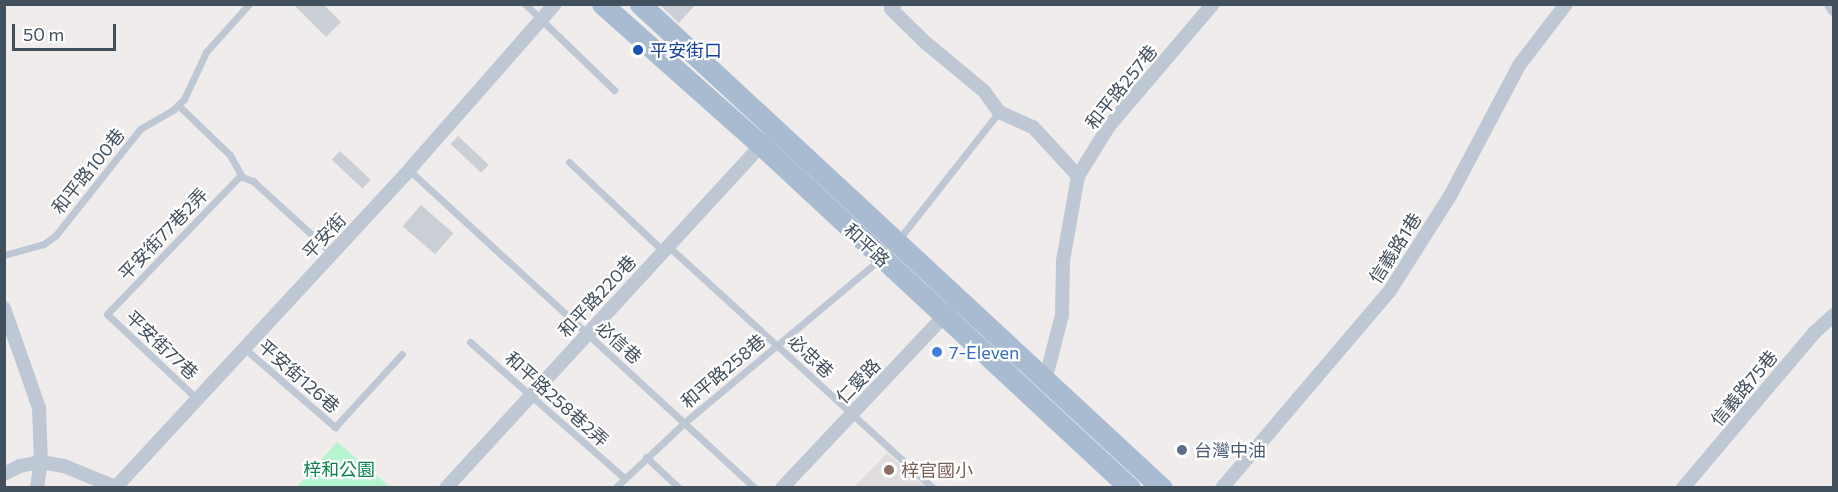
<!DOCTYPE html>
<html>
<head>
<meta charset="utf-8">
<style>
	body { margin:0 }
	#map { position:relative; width:1838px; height:492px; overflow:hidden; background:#f0ecec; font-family:Commissioner,"Noto Sans TC",sans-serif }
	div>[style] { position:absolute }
	.education>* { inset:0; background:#e1ddde }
	.green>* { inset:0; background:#b4f4ce }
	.building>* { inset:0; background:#caced5; transform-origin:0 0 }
	.lane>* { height:7px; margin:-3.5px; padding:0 3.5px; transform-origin:3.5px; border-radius:3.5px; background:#bdc8d4 }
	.street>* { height:14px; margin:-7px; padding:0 7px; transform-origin:7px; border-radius:7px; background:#bdc8d4 }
	.primary>* { height:21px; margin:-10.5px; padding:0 10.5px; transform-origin:10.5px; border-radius:10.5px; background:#a8bbd0 }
	.dots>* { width:16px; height:16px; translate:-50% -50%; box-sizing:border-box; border:3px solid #fff; border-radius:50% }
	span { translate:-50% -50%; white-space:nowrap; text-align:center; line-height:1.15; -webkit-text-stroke:4.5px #fff; paint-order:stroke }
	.transit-label { font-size:18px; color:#164399 }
	.left { translate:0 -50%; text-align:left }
	.street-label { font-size:18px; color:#424f5c }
	.shop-label { font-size:18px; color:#366cbe }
	.service-label { font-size:18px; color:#4e5e75 }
	.park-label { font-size:18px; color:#0b854c }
	.education-label { font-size:18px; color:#785e54 }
	.frame { position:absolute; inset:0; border:6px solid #424f5c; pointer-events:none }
	.scale { position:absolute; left:12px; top:24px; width:104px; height:27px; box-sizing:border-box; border:3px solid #424f5c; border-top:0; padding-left:8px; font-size:18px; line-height:21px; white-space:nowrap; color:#424f5c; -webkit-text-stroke:4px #fff; paint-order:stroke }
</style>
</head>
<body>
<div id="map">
	<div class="education">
		<div style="clip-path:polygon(887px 453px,926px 487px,854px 487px)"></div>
	</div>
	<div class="green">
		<div style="clip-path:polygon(337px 442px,390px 487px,297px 487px)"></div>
	</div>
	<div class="building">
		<div style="clip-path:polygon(293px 4px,323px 4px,341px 22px,326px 37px)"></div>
		<div style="clip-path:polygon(659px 4px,696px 4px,679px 23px)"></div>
		<div style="left:458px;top:136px;width:42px;height:11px;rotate:43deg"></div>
		<div style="left:340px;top:151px;width:42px;height:12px;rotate:43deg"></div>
		<div style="left:421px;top:205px;width:43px;height:28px;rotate:41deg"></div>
	</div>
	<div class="lane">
		<div style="left:525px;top:4px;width:124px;rotate:44deg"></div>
		<div style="left:178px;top:105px;width:72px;rotate:43.9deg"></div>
		<div style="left:230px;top:155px;width:25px;rotate:61deg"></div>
		<div style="left:569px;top:162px;width:129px;rotate:43.4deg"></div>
		<div style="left:409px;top:170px;width:470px;rotate:42.6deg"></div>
		<div style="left:242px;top:177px;width:12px;rotate:20deg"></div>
		<div style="left:253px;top:181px;width:108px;rotate:42.4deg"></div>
		<div style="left:899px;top:239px;width:162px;rotate:-51.8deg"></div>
		<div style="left:668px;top:246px;width:359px;rotate:42.4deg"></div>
		<div style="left:4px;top:255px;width:41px;rotate:-15.4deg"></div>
		<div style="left:44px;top:244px;width:15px;rotate:-37deg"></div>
		<div style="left:56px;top:235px;width:135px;rotate:-51.6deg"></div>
		<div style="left:140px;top:129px;width:38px;rotate:-30deg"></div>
		<div style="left:173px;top:110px;width:16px;rotate:-45deg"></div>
		<div style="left:184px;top:99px;width:52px;rotate:-64.9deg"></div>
		<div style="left:206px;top:52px;width:64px;rotate:-48.1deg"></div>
		<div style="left:470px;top:342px;width:205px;rotate:41.4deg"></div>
		<div style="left:244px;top:348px;width:121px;rotate:41deg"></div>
		<div style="left:335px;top:427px;width:99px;rotate:-47.5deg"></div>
		<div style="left:196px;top:398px;width:122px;rotate:-136.7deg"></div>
		<div style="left:107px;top:314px;width:190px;rotate:-46.1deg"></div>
		<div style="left:239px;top:177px;width:3px"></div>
		<div style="left:646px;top:457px;width:45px;rotate:43.2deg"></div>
		<div style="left:615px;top:488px;width:95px;rotate:-43.3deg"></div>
		<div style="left:684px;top:423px;width:254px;rotate:-39.9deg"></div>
	</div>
	<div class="street">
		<div style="left:895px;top:4px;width:6px;rotate:129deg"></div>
		<div style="left:891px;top:9px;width:49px;rotate:44.2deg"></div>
		<div style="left:926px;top:43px;width:75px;rotate:39.6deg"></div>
		<div style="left:984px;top:91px;width:26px;rotate:54deg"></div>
		<div style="left:999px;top:112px;width:37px;rotate:24deg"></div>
		<div style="left:1033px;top:127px;width:67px;rotate:47.4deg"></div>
		<div style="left:1831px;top:4px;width:6px;rotate:59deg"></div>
		<div style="left:4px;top:308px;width:106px;rotate:70.7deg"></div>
		<div style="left:39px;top:408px;width:54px;rotate:87.9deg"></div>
		<div style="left:41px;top:462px;width:26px;rotate:99deg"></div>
		<div style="left:1046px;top:377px;width:64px;rotate:-75.5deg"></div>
		<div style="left:1062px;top:315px;width:54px;rotate:-88.9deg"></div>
		<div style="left:1063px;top:261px;width:86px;rotate:-80deg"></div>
		<div style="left:1078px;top:176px;width:59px;rotate:-58.2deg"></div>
		<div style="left:1109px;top:126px;width:160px;rotate:-49.6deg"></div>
		<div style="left:4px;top:474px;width:18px;rotate:-27deg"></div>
		<div style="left:20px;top:466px;width:21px;rotate:-11deg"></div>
		<div style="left:41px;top:462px;width:23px;rotate:10deg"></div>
		<div style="left:64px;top:466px;width:58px;rotate:22.2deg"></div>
		<div style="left:115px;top:488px;width:433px;rotate:-47.2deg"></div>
		<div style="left:409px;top:170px;width:221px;rotate:-48.7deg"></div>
		<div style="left:446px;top:488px;width:473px;rotate:-47.4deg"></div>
		<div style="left:782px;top:488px;width:260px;rotate:-46.7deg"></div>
		<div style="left:1222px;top:488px;width:257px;rotate:-49.6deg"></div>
		<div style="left:1389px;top:292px;width:114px;rotate:-57.6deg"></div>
		<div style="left:1450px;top:196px;width:149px;rotate:-62.1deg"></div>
		<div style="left:1520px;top:64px;width:76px;rotate:-52.5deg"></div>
		<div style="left:1683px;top:488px;width:204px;rotate:-49.8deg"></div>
		<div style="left:1815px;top:332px;width:25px;rotate:-42deg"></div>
	</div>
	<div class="primary">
		<div style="left:602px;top:4px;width:213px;rotate:41.6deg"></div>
		<div style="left:761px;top:145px;width:504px;rotate:42.91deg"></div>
		<div style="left:640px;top:4px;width:712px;rotate:42.84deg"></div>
	</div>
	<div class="dots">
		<div style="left:638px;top:50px;background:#1a4fb4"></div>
		<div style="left:937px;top:352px;background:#3f7fe0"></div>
		<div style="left:1182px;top:450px;background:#5c6f8a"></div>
		<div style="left:889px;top:470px;background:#8d6e63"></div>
	</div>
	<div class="transit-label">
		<span class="left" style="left:650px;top:50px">平安街口</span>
	</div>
	<div class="street-label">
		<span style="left:1121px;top:87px;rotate:-51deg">和平路257巷</span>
		<span style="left:88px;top:171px;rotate:-51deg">和平路100巷</span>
		<span style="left:163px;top:234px;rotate:-46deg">平安街77巷2弄</span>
		<span style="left:324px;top:236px;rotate:-47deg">平安街</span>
		<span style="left:867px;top:245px;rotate:43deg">和平路</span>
		<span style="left:1395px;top:248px;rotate:-57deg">信義路1巷</span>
		<span style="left:597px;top:296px;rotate:-47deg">和平路220巷</span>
		<span style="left:619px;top:342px;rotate:42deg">必信巷</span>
		<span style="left:162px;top:345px;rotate:43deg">平安街77巷</span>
		<span style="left:811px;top:356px;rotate:43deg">必忠巷</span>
		<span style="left:723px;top:371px;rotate:-40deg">和平路258巷</span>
		<span style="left:299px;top:376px;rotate:41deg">平安街126巷</span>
		<span style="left:858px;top:381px;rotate:-46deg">仁愛路</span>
		<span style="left:1744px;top:388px;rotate:-50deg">信義路75巷</span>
		<span style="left:557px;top:399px;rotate:42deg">和平路258巷2弄</span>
	</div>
	<div class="shop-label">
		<span class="left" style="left:949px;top:352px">7-Eleven</span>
	</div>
	<div class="service-label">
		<span class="left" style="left:1194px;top:450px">台灣中油</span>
	</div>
	<div class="park-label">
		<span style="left:339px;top:469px">梓和公園</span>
	</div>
	<div class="education-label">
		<span class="left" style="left:901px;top:470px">梓官國小</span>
	</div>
	<div class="frame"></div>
	<div class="scale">50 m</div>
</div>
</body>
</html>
